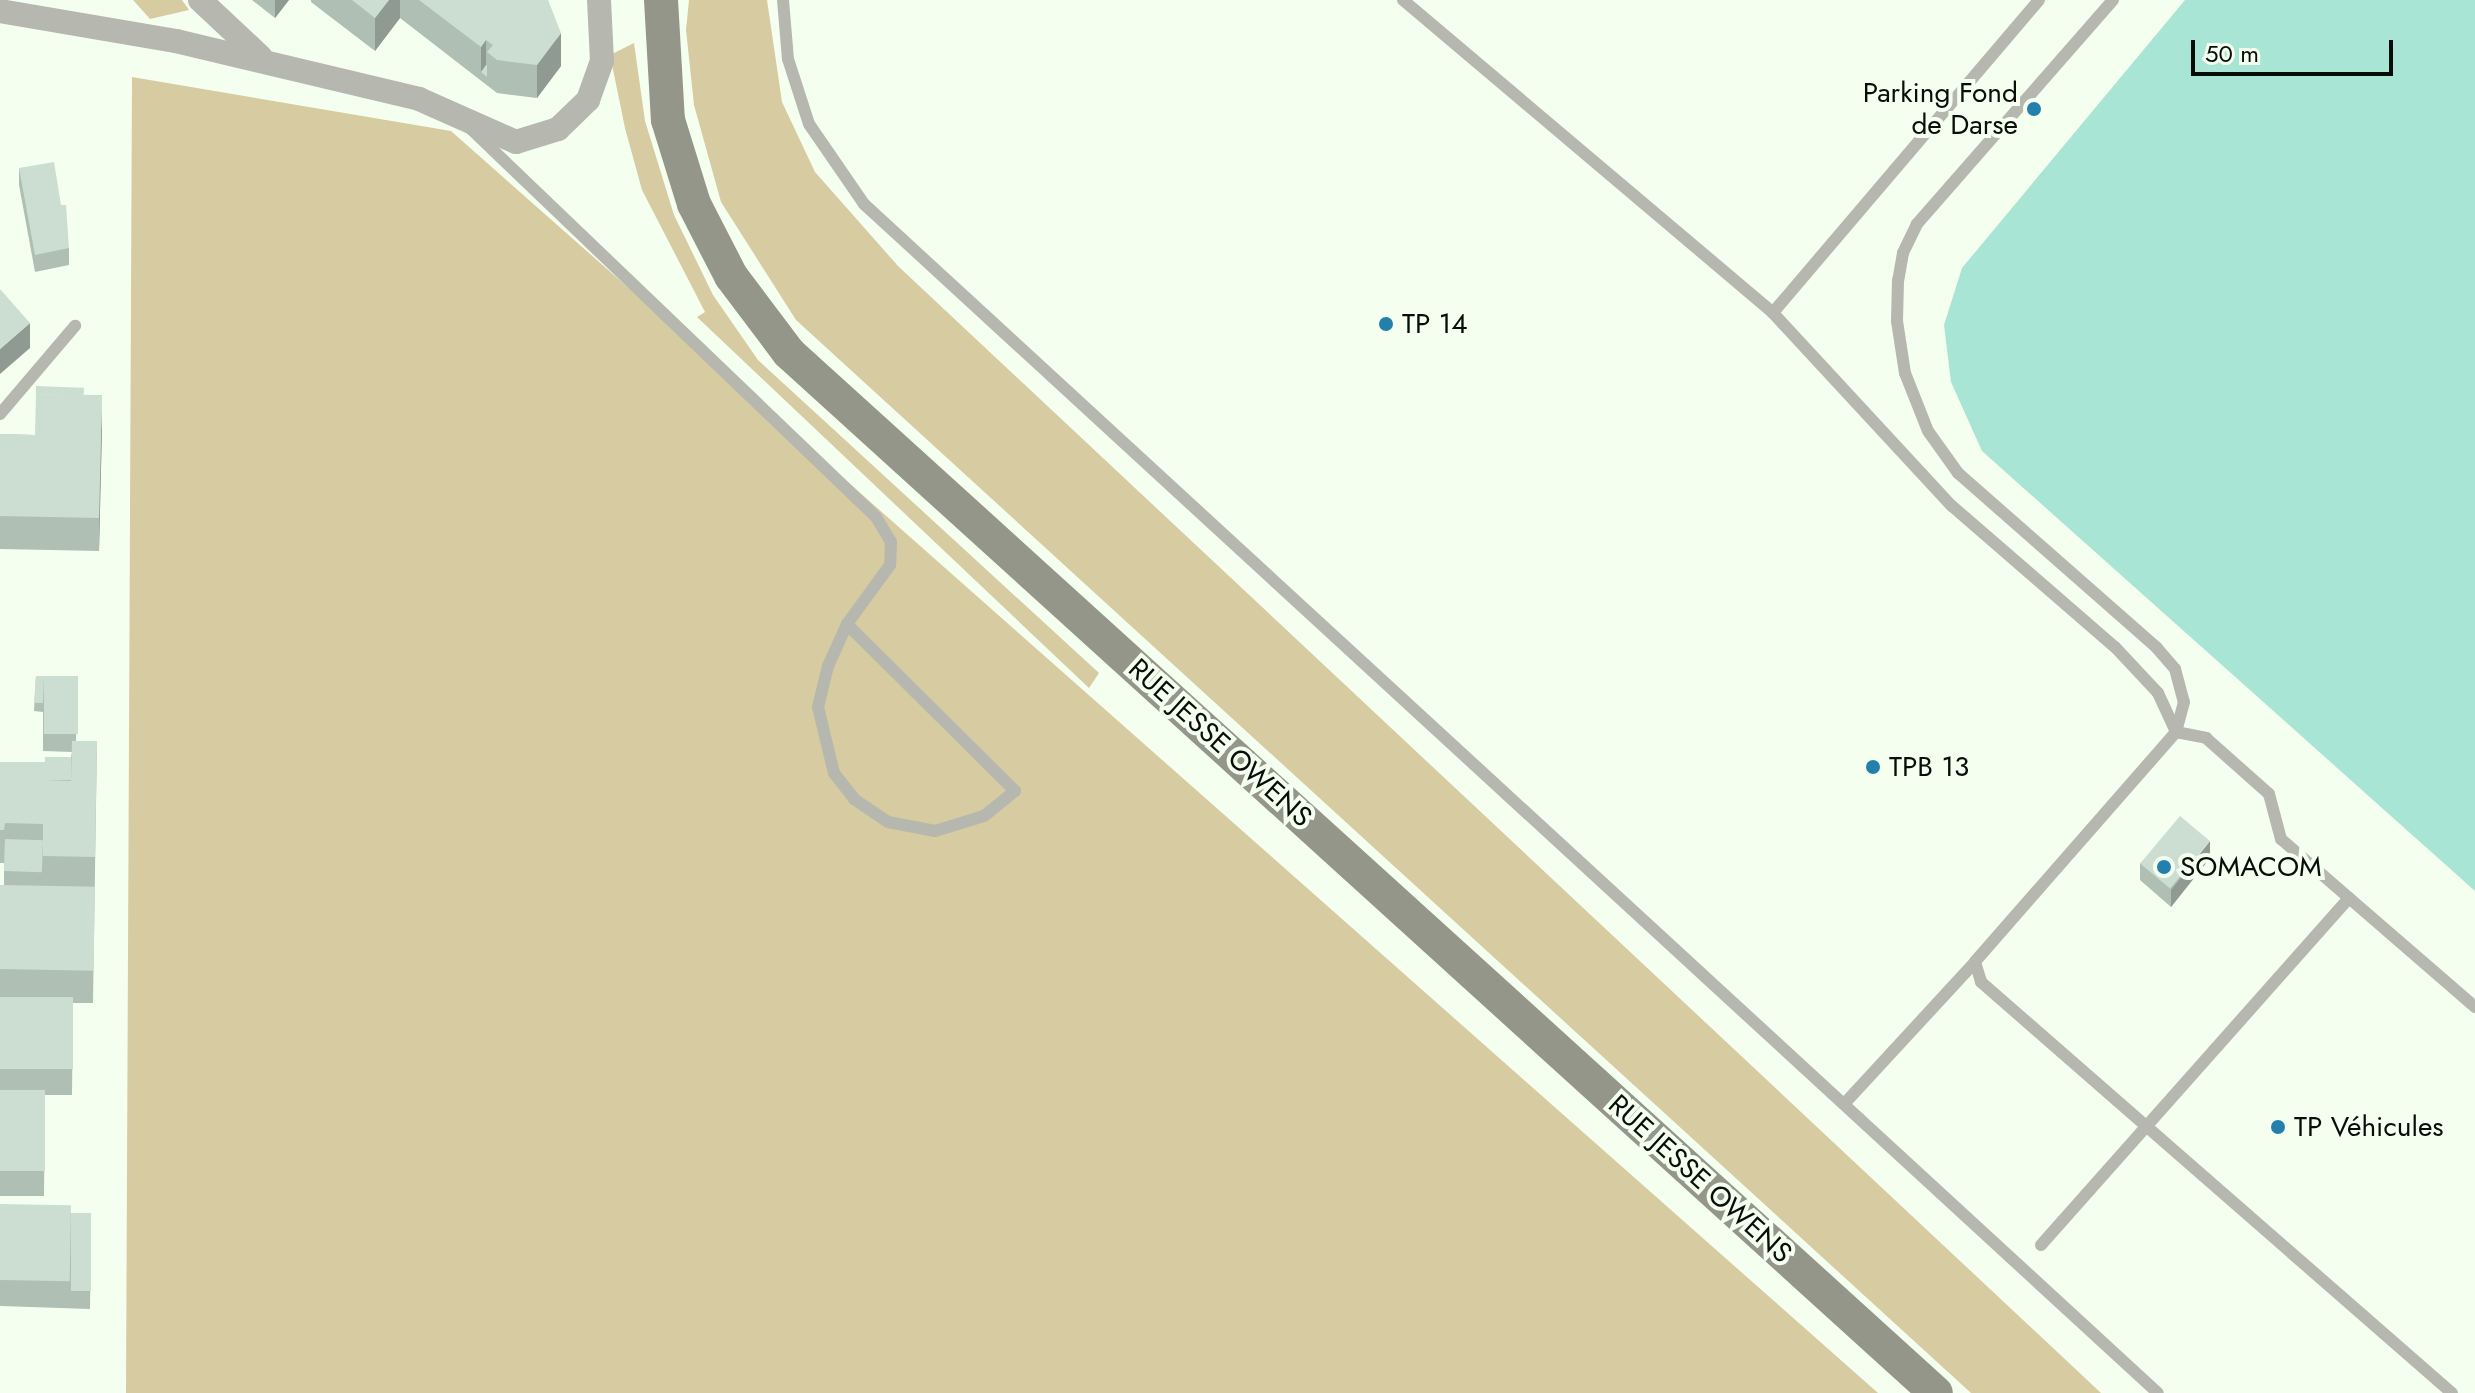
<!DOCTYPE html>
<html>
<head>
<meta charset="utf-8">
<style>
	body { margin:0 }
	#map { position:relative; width:2475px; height:1393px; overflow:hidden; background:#f5fff0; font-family:Jost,sans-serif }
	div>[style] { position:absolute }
	.green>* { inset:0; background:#d6cba1 }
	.water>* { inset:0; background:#a8e5d4 }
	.service>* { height:12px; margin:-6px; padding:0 6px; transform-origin:6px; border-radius:6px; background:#b6b7af }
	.minor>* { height:24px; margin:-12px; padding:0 12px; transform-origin:12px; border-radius:12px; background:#b6b7af }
	.secondary>* { height:34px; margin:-17px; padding:0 17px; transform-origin:17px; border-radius:17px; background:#94968a }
	.wall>* { inset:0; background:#afbfb4 }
	.shaded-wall>* { inset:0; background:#8f9b92 }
	.building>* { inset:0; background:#ccded1; transform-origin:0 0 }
	.dots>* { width:22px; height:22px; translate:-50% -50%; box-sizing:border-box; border:4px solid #f5fff0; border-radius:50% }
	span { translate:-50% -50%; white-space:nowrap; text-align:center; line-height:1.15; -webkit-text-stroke:8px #f5fff0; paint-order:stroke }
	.poi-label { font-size:28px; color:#090d07 }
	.right { translate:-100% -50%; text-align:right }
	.left { translate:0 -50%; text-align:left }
	.street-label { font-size:28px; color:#090d07 }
	.scale { position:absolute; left:2191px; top:40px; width:202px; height:36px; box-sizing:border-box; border:4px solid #090d07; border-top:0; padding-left:10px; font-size:24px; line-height:28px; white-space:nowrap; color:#090d07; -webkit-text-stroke:6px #f5fff0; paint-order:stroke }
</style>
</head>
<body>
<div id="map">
	<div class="green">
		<div style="clip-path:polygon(133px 0,182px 0,189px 10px,150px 19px)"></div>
		<div style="clip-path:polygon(689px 0,767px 0,782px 102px,815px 172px,898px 266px,2101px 1393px,1971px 1393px,796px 320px,721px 202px,694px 105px,686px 30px)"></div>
		<div style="clip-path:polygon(634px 43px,645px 121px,674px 215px,713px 295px,758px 360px,1099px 673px,1089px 688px,697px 317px,705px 312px,642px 190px,625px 128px,610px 55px)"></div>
		<div style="clip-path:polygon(132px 77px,451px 131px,1878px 1393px,126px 1393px)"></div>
	</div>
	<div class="water">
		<div style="clip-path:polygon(2185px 0,2475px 0,2475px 891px,1982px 451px,1951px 382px,1944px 325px,1962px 268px)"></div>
	</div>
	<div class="service">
		<div style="left:783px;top:0;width:59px;rotate:85.2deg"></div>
		<div style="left:788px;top:59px;width:68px;rotate:72.1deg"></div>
		<div style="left:809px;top:124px;width:97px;rotate:55.5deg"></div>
		<div style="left:864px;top:204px;width:1757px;rotate:42.58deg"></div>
		<div style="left:1403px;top:0;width:485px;rotate:40.2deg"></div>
		<div style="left:2039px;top:0;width:411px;rotate:130.4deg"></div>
		<div style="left:1773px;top:313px;width:263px;rotate:47.2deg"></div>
		<div style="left:1952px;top:506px;width:216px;rotate:40.9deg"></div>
		<div style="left:2115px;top:647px;width:63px;rotate:46.9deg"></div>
		<div style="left:2158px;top:693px;width:43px;rotate:65.2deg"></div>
		<div style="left:2176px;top:732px;width:31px;rotate:11deg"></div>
		<div style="left:2206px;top:738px;width:84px;rotate:41.6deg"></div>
		<div style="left:2269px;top:794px;width:47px;rotate:75.1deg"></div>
		<div style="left:2281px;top:839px;width:257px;rotate:40.9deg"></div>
		<div style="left:2113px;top:0;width:298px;rotate:131.2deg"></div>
		<div style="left:1917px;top:224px;width:32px;rotate:116deg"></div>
		<div style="left:1903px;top:253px;width:27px;rotate:100deg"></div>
		<div style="left:1898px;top:280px;width:41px;rotate:91.4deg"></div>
		<div style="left:1897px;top:321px;width:53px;rotate:81.3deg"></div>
		<div style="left:1905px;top:373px;width:62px;rotate:68.4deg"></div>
		<div style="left:1928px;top:431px;width:52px;rotate:54.5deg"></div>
		<div style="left:1958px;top:473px;width:264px;rotate:41.3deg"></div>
		<div style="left:2156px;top:647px;width:29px;rotate:49deg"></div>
		<div style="left:2175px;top:669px;width:34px;rotate:75deg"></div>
		<div style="left:2184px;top:702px;width:31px;rotate:105deg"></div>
		<div style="left:2176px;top:732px;width:305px;rotate:131.2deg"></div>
		<div style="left:1975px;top:962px;width:21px;rotate:73deg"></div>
		<div style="left:1981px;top:982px;width:625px;rotate:41.11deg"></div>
		<div style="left:471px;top:129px;width:561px;rotate:43.77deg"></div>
		<div style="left:876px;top:517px;width:29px;rotate:59deg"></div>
		<div style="left:891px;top:542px;width:23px;rotate:92deg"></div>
		<div style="left:890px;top:565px;width:73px;rotate:126.1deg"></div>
		<div style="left:847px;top:624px;width:46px;rotate:114.3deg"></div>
		<div style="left:828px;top:666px;width:42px;rotate:103.7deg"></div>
		<div style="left:818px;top:707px;width:68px;rotate:76.4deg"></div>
		<div style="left:834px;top:773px;width:33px;rotate:52deg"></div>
		<div style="left:854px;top:799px;width:41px;rotate:34.1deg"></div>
		<div style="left:888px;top:822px;width:48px;rotate:10.8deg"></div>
		<div style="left:935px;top:831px;width:51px;rotate:-17deg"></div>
		<div style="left:984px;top:816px;width:40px;rotate:-39deg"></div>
		<div style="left:1015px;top:791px;width:237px;rotate:-135.2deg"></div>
		<div style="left:0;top:414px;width:116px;rotate:-49.6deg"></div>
		<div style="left:1845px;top:1103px;width:192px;rotate:-47.3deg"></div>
		<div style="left:2041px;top:1245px;width:464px;rotate:-48.4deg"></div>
	</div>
	<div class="minor">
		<div style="left:200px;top:0;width:83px;rotate:43.1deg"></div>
		<div style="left:0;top:11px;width:179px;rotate:9.7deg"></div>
		<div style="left:176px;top:41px;width:250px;rotate:13.4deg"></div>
		<div style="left:419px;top:99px;width:106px;rotate:23.9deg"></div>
		<div style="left:516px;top:142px;width:44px;rotate:-17.2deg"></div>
		<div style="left:558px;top:129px;width:42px;rotate:-44deg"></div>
		<div style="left:588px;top:100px;width:41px;rotate:-70.3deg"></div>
		<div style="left:602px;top:61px;width:61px;rotate:-92.8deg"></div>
	</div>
	<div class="secondary">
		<div style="left:661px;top:0;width:120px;rotate:86.7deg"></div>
		<div style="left:668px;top:120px;width:88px;rotate:72.8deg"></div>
		<div style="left:694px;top:204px;width:81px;rotate:62.8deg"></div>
		<div style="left:731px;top:276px;width:96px;rotate:53deg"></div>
		<div style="left:789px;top:353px;width:1548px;rotate:42.2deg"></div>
	</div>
	<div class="wall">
		<div style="clip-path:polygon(252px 0,289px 0,275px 18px)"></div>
		<div style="clip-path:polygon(311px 0,548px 0,561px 66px,537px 98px,497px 93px,400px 18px,375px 51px,311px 2px)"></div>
		<div style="clip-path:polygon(19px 168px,69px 248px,69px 265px,35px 272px,19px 185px)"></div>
		<div style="clip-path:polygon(84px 395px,102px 428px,99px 551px,0 549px,0 434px,35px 435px)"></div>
		<div style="clip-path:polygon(36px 676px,78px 693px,76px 741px,97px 741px,93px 1003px,73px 1003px,72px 1095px,45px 1095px,44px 1196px,0 1196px,0 885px,4px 885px,4px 863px,0 863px,0 762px,45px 762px,71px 757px,72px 752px,43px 751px,43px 712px,34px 711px)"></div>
		<div style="clip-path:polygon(2210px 858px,2171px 907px,2140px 880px,2140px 863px)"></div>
		<div style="clip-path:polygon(0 1204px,71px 1213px,91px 1213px,90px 1309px,0 1306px)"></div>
	</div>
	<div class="shaded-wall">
		<div style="clip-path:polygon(275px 0,289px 0,275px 18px)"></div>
		<div style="clip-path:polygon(389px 0,400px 0,400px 18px,375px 51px,375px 18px)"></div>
		<div style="clip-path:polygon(561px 33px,561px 66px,537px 98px,537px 65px)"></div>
		<div style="clip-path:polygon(486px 40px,486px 73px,481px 72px,481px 80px,481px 47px)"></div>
		<div style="clip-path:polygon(30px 323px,30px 348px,0 374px,0 349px)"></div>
		<div style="clip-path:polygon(102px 395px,102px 428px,99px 551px,99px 518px)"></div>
		<div style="clip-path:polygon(2210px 841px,2210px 858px,2171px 907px,2171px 890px)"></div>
	</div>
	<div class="building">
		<div style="clip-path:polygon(352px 0,389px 0,375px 18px)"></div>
		<div style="clip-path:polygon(419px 0,548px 0,561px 33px,537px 65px,497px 60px,487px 52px,493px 45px,486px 40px,481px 47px)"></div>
		<div style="clip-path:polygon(486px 65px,487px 65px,487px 77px,481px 72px)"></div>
		<div style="clip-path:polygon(54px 162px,61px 205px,66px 205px,69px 248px,35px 255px,19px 168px)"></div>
		<div style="clip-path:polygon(0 289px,30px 323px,0 349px)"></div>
		<div style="left:36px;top:386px;width:48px;height:8px;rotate:2deg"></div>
		<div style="clip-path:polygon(36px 394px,102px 395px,99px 518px,0 516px,0 434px,35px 435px)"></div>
		<div style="clip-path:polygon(36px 676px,62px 676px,44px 676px,43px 703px,34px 703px)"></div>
		<div style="left:44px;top:676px;width:34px;height:58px"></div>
		<div style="clip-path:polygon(72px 741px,97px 741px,95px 857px,43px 856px,43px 824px,5px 823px,4px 830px,0 830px,0 762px,45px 762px,45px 780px,71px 781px)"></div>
		<div style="left:45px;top:757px;width:26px;height:23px"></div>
		<div style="left:2180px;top:816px;width:39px;height:62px;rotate:40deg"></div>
		<div style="left:5px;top:839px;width:38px;height:32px;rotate:2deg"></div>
		<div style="left:0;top:885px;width:95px;height:84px;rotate:1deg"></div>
		<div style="left:0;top:997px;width:73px;height:72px"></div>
		<div style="left:0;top:1090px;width:45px;height:81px"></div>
		<div style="left:0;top:1204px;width:71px;height:76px;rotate:1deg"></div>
		<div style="left:71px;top:1213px;width:20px;height:78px"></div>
	</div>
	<div class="dots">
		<div style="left:2034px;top:109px;background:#2380ad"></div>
		<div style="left:1386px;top:324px;background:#2380ad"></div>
		<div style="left:1873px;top:767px;background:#2380ad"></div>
		<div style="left:2164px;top:867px;background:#2380ad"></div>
		<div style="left:2278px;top:1127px;background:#2380ad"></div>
	</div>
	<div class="poi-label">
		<span class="right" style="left:2018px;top:109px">Parking Fond<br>de Darse</span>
		<span class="left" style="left:1402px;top:324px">TP 14</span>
		<span class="left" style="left:1889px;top:767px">TPB 13</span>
		<span class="left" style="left:2180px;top:867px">SOMACOM</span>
		<span class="left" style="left:2294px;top:1127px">TP Véhicules</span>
	</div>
	<div class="street-label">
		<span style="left:1220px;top:743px;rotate:42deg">RUE JESSE OWENS</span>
		<span style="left:1700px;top:1179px;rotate:42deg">RUE JESSE OWENS</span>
	</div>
	<div class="scale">50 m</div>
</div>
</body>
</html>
